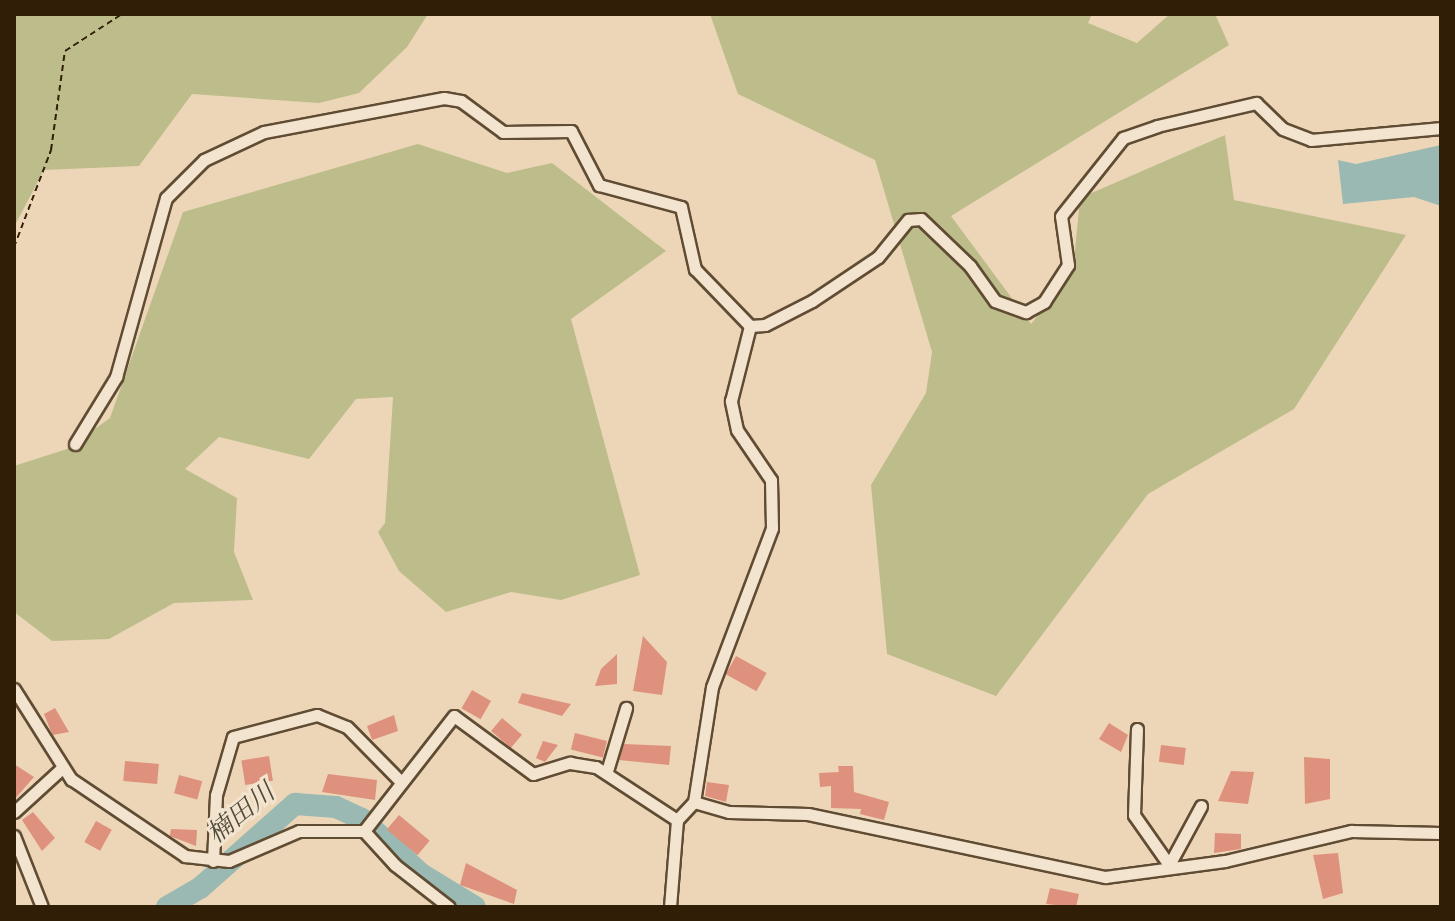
<!DOCTYPE html>
<html>
<head>
<meta charset="utf-8">
<style>
	body { margin:0 }
	#map { position:relative; width:1455px; height:921px; overflow:hidden; background:#edd6b7; font-family:Vollkorn,"Noto Serif JP",serif }
	div>[style] { position:absolute }
	.green>* { inset:0; background:#bdbd8b }
	.water>* { inset:0; background:#99b9b2 }
	.river>* { height:22px; margin:-11px; padding:0 11px; transform-origin:11px; border-radius:11px; background:#99b9b2 }
	.building>* { inset:0; background:#de917c; transform-origin:0 0 }
	.path>* { height:2px; margin-top:-1px; transform-origin:0; background:repeating-linear-gradient(90deg,#311e07 0 6px,transparent 0 10px) }
	.roads { filter:drop-shadow(2px 0 #604c33) drop-shadow(-2px 0 #604c33) drop-shadow(0 2px #604c33) drop-shadow(0 -2px #604c33) }
	.street>* { height:11px; margin:-5.5px; padding:0 5.5px; transform-origin:5.5px; border-radius:5.5px; background:#f3e4d0 }
	span { translate:-50% -50%; white-space:nowrap; text-align:center; line-height:1.15; -webkit-text-stroke:6px #f3e4d0; paint-order:stroke }
	.water-label { font-size:26px; color:#504c3a; font-style:italic }
	.frame { position:absolute; inset:0; border:16px solid #311e07; pointer-events:none }
</style>
</head>
<body>
<div id="map">
	<div class="green">
		<div style="clip-path:polygon(14px 14px,428px 14px,407px 47px,359px 93px,319px 103px,192px 94px,139px 166px,44px 170px,14px 227px)"></div>
		<div style="clip-path:polygon(710px 14px,1092px 14px,1088px 23px,1137px 43px,1170px 14px,1215px 14px,1229px 45px,951px 216px,1031px 324px,1073px 271px,1080px 198px,1225px 135px,1234px 200px,1406px 235px,1294px 409px,1148px 494px,996px 696px,887px 654px,871px 485px,926px 393px,932px 352px,875px 160px,738px 94px)"></div>
		<div style="clip-path:polygon(418px 144px,507px 173px,552px 163px,666px 251px,571px 319px,640px 575px,561px 600px,511px 592px,446px 612px,399px 571px,378px 532px,385px 523px,393px 397px,356px 399px,309px 459px,219px 437px,185px 469px,237px 498px,234px 552px,253px 600px,174px 603px,109px 639px,52px 641px,14px 612px,14px 466px,67px 449px,110px 418px,183px 212px)"></div>
	</div>
	<div class="water">
		<div style="clip-path:polygon(1441px 145px,1441px 206px,1414px 197px,1343px 204px,1338px 160px,1356px 164px)"></div>
	</div>
	<div class="river">
		<div style="left:167px;top:907px;width:38px;rotate:-30deg"></div>
		<div style="left:200px;top:888px;width:127px;rotate:-41.5deg"></div>
		<div style="left:295px;top:804px;width:41px;rotate:4.2deg"></div>
		<div style="left:336px;top:807px;width:29px;rotate:25deg"></div>
		<div style="left:362px;top:819px;width:81px;rotate:43deg"></div>
		<div style="left:421px;top:874px;width:63px;rotate:31.4deg"></div>
	</div>
	<div class="building">
		<div style="clip-path:polygon(643px 636px,667px 662px,662px 695px,633px 691px)"></div>
		<div style="clip-path:polygon(617px 654px,617px 684px,595px 686px,601px 669px)"></div>
		<div style="left:736px;top:656px;width:35px;height:21px;rotate:29deg"></div>
		<div style="left:472px;top:690px;width:22px;height:21px;rotate:30deg"></div>
		<div style="clip-path:polygon(522px 693px,571px 704px,562px 716px,518px 703px)"></div>
		<div style="clip-path:polygon(55px 708px,69px 732px,53px 735px,50px 729px,44px 714px)"></div>
		<div style="clip-path:polygon(394px 715px,398px 731px,372px 740px,367px 726px)"></div>
		<div style="left:502px;top:718px;width:26px;height:17px;rotate:40deg"></div>
		<div style="clip-path:polygon(1109px 723px,1128px 735px,1121px 752px,1099px 739px)"></div>
		<div style="left:575px;top:733px;width:33px;height:17px;rotate:14deg"></div>
		<div style="clip-path:polygon(543px 741px,558px 745px,545px 762px,536px 758px)"></div>
		<div style="clip-path:polygon(624px 744px,671px 746px,669px 765px,619px 760px)"></div>
		<div style="left:1161px;top:745px;width:25px;height:17px;rotate:7deg"></div>
		<div style="left:269px;top:756px;width:25px;height:28px;rotate:81deg"></div>
		<div style="clip-path:polygon(1304px 757px,1330px 759px,1330px 799px,1305px 804px)"></div>
		<div style="left:125px;top:761px;width:34px;height:20px;rotate:5deg"></div>
		<div style="clip-path:polygon(14px 764px,34px 777px,14px 800px)"></div>
		<div style="clip-path:polygon(838px 766px,853px 766px,854px 792px,889px 802px,884px 820px,860px 814px,861px 809px,831px 808px,831px 786px,820px 787px,819px 773px,839px 772px)"></div>
		<div style="clip-path:polygon(1231px 771px,1254px 772px,1248px 804px,1218px 801px)"></div>
		<div style="clip-path:polygon(328px 774px,377px 780px,375px 800px,322px 792px)"></div>
		<div style="left:179px;top:775px;width:24px;height:19px;rotate:15deg"></div>
		<div style="clip-path:polygon(707px 782px,729px 785px,726px 802px,705px 796px)"></div>
		<div style="clip-path:polygon(33px 812px,55px 838px,42px 851px,22px 820px)"></div>
		<div style="left:399px;top:815px;width:40px;height:19px;rotate:40deg"></div>
		<div style="left:96px;top:821px;width:18px;height:24px;rotate:29deg"></div>
		<div style="clip-path:polygon(171px 829px,197px 830px,196px 846px,170px 836px)"></div>
		<div style="clip-path:polygon(1215px 833px,1241px 834px,1241px 849px,1214px 853px)"></div>
		<div style="clip-path:polygon(1338px 853px,1343px 893px,1323px 899px,1313px 855px)"></div>
		<div style="clip-path:polygon(466px 863px,517px 890px,514px 904px,460px 885px)"></div>
		<div style="clip-path:polygon(1050px 888px,1079px 894px,1076px 907px,1046px 904px)"></div>
	</div>
	<div class="path">
		<div style="left:14px;top:247px;width:104px;rotate:-69.1deg"></div>
		<div style="left:51px;top:150px;width:100px;rotate:-82deg"></div>
		<div style="left:65px;top:51px;width:68px;rotate:-33deg"></div>
	</div>
	<div class="roads">
		<div class="street">
			<div style="left:75px;top:444px;width:79px;rotate:-58.5deg"></div>
			<div style="left:116px;top:377px;width:186px;rotate:-74.4deg"></div>
			<div style="left:166px;top:198px;width:54px;rotate:-45deg"></div>
			<div style="left:204px;top:160px;width:66px;rotate:-25deg"></div>
			<div style="left:264px;top:132px;width:183px;rotate:-10.7deg"></div>
			<div style="left:444px;top:98px;width:17px;rotate:10deg"></div>
			<div style="left:461px;top:101px;width:52px;rotate:36.4deg"></div>
			<div style="left:503px;top:132px;width:68px;rotate:-0.8deg"></div>
			<div style="left:571px;top:131px;width:61px;rotate:62.6deg"></div>
			<div style="left:599px;top:185px;width:85px;rotate:15deg"></div>
			<div style="left:681px;top:207px;width:64px;rotate:77.3deg"></div>
			<div style="left:695px;top:269px;width:79px;rotate:46deg"></div>
			<div style="left:750px;top:326px;width:15px;rotate:-4deg"></div>
			<div style="left:765px;top:325px;width:53px;rotate:-27.1deg"></div>
			<div style="left:812px;top:301px;width:79px;rotate:-33.7deg"></div>
			<div style="left:878px;top:257px;width:48px;rotate:-51deg"></div>
			<div style="left:908px;top:220px;width:13px;rotate:-4deg"></div>
			<div style="left:921px;top:219px;width:68px;rotate:43.8deg"></div>
			<div style="left:970px;top:266px;width:43px;rotate:54.5deg"></div>
			<div style="left:995px;top:301px;width:33px;rotate:20deg"></div>
			<div style="left:1026px;top:312px;width:21px;rotate:-29deg"></div>
			<div style="left:1044px;top:302px;width:44px;rotate:-57deg"></div>
			<div style="left:1068px;top:265px;width:49px;rotate:-98.1deg"></div>
			<div style="left:1061px;top:216px;width:100px;rotate:-51.5deg"></div>
			<div style="left:1123px;top:138px;width:36px;rotate:-19deg"></div>
			<div style="left:1157px;top:126px;width:102px;rotate:-13.1deg"></div>
			<div style="left:1256px;top:103px;width:37px;rotate:44deg"></div>
			<div style="left:1283px;top:129px;width:30px;rotate:21deg"></div>
			<div style="left:1311px;top:140px;width:131px;rotate:-5.3deg"></div>
			<div style="left:14px;top:689px;width:107px;rotate:57.7deg"></div>
			<div style="left:71px;top:779px;width:138px;rotate:34deg"></div>
			<div style="left:185px;top:856px;width:44px;rotate:6.5deg"></div>
			<div style="left:229px;top:861px;width:76px;rotate:-23.2deg"></div>
			<div style="left:299px;top:831px;width:65px"></div>
			<div style="left:364px;top:831px;width:146px;rotate:-52deg"></div>
			<div style="left:454px;top:716px;width:98px;rotate:36.3deg"></div>
			<div style="left:533px;top:774px;width:39px;rotate:-17deg"></div>
			<div style="left:570px;top:763px;width:26px;rotate:9deg"></div>
			<div style="left:596px;top:767px;width:97px;rotate:33.2deg"></div>
			<div style="left:1137px;top:729px;width:86px;rotate:92deg"></div>
			<div style="left:1134px;top:815px;width:61px;rotate:55deg"></div>
			<div style="left:1169px;top:865px;width:67px;rotate:-61.5deg"></div>
			<div style="left:607px;top:771px;width:66px;rotate:-73.2deg"></div>
			<div style="left:694px;top:802px;width:36px;rotate:16deg"></div>
			<div style="left:729px;top:812px;width:79px;rotate:1.5deg"></div>
			<div style="left:808px;top:814px;width:304px;rotate:12deg"></div>
			<div style="left:1105px;top:877px;width:121px;rotate:-7.6deg"></div>
			<div style="left:1225px;top:861px;width:130px;rotate:-13.4deg"></div>
			<div style="left:1351px;top:831px;width:90px;rotate:1.3deg"></div>
			<div style="left:14px;top:812px;width:65px;rotate:-42.5deg"></div>
			<div style="left:364px;top:831px;width:46px;rotate:47.6deg"></div>
			<div style="left:395px;top:865px;width:68px;rotate:37.9deg"></div>
			<div style="left:14px;top:836px;width:76px;rotate:68.5deg"></div>
			<div style="left:213px;top:861px;width:66px;rotate:-87.4deg"></div>
			<div style="left:216px;top:795px;width:60px;rotate:-73.7deg"></div>
			<div style="left:233px;top:737px;width:87px;rotate:-14.7deg"></div>
			<div style="left:317px;top:715px;width:32px;rotate:22deg"></div>
			<div style="left:347px;top:727px;width:77px;rotate:45.5deg"></div>
			<div style="left:670px;top:907px;width:87px;rotate:-85.4deg"></div>
			<div style="left:677px;top:820px;width:25px;rotate:-47deg"></div>
			<div style="left:694px;top:802px;width:116px;rotate:-81.1deg"></div>
			<div style="left:712px;top:687px;width:170px;rotate:-69.3deg"></div>
			<div style="left:772px;top:528px;width:48px;rotate:-91.2deg"></div>
			<div style="left:771px;top:480px;width:60px;rotate:-124.2deg"></div>
			<div style="left:737px;top:430px;width:30px;rotate:-102deg"></div>
			<div style="left:731px;top:401px;width:77px;rotate:-75.8deg"></div>
		</div>
	</div>
	<div class="water-label">
		<span style="left:242px;top:815px;rotate:-39deg">楠田川</span>
	</div>
	<div class="frame"></div>
</div>
</body>
</html>
